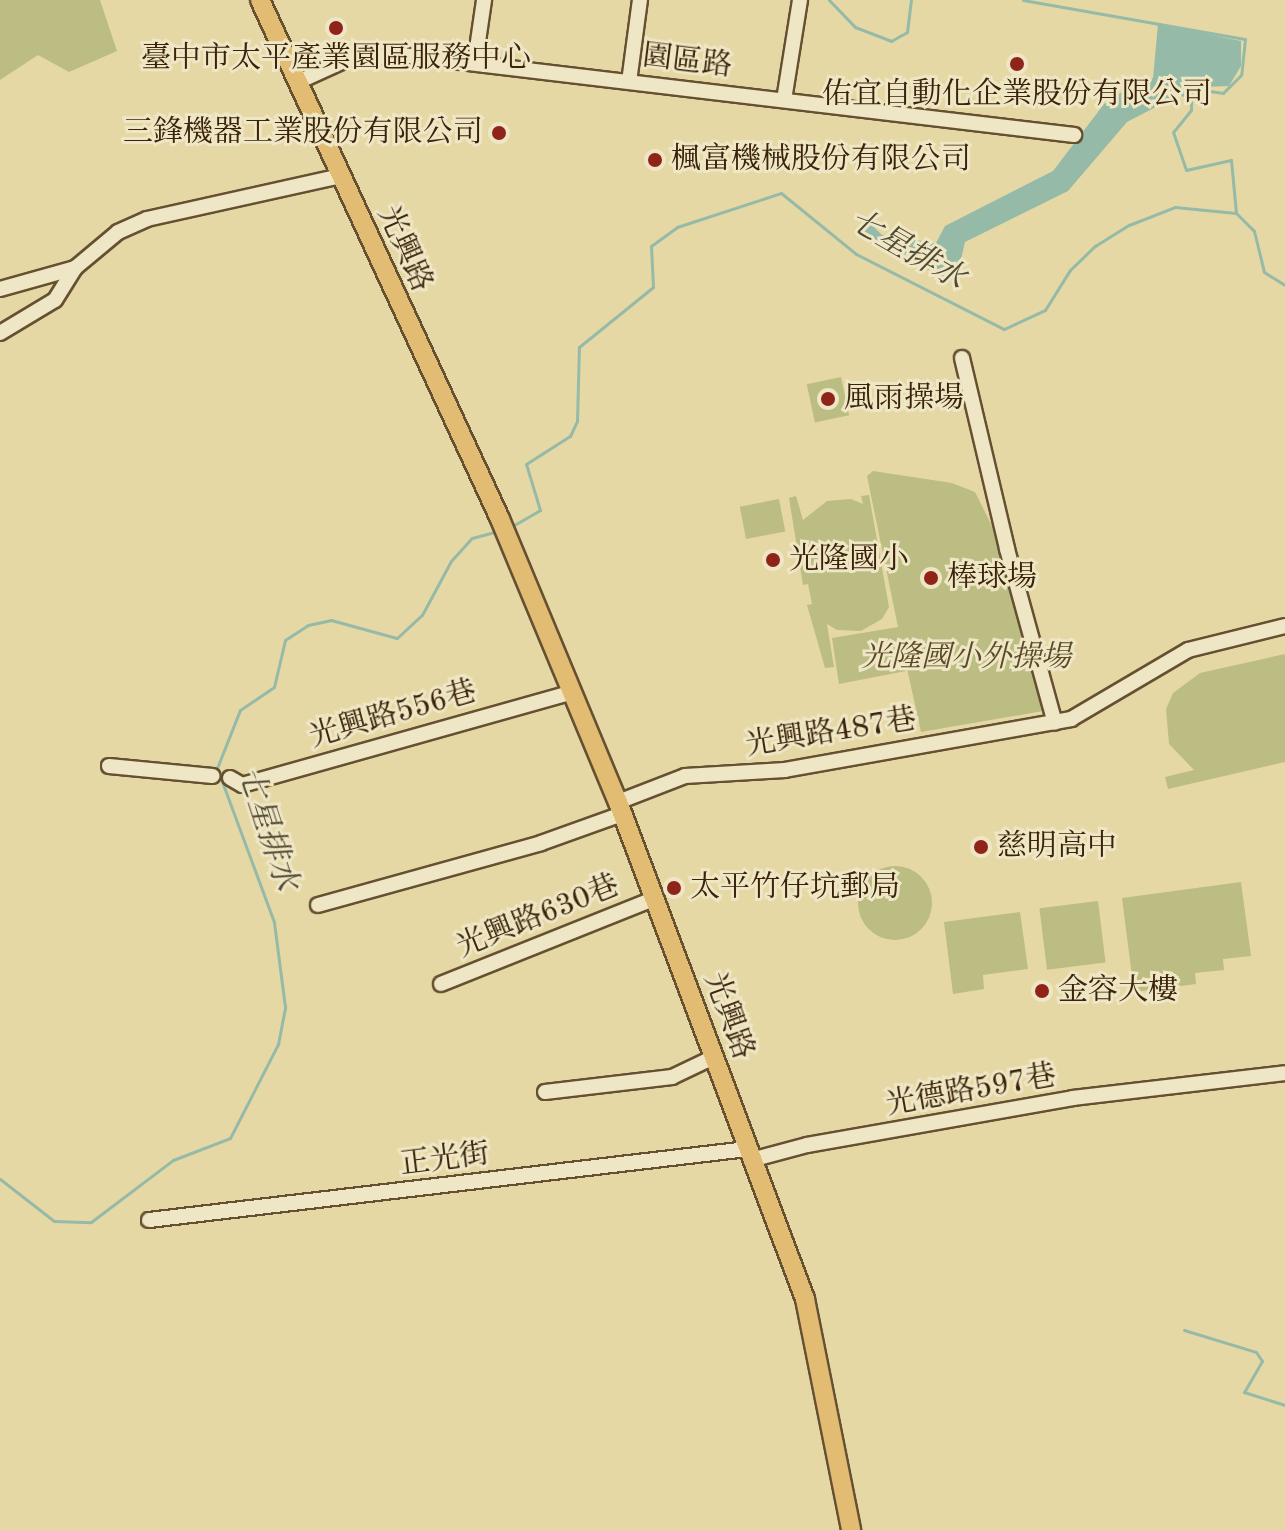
<!DOCTYPE html>
<html>
<head>
<meta charset="utf-8">
<style>
	body { margin:0 }
	#map { position:relative; width:1285px; height:1530px; overflow:hidden; background:#e5d8a5; font-family:"Old Standard TT","Noto Serif TC",serif }
	div>[style] { position:absolute }
	.green>* { inset:0; background:#bbbd82; transform-origin:0 0 }
	.round { border-radius:50% }
	.water>* { inset:0; background:#96baa8 }
	.stream>* { height:3px; margin:-1.5px; padding:0 1.5px; transform-origin:1.5px; border-radius:1.5px; background:#96baa8 }
	.roads { filter:drop-shadow(2px 0 #655031) drop-shadow(-2px 0 #655031) drop-shadow(0 2px #655031) drop-shadow(0 -2px #655031) }
	.minor>* { height:14px; margin:-7px; padding:0 7px; transform-origin:7px; border-radius:7px; background:#eee6c4 }
	.major>* { height:18px; margin:-9px; padding:0 9px; transform-origin:9px; border-radius:9px; background:#e2bc72 }
	.dots>* { width:22px; height:22px; translate:-50% -50%; box-sizing:border-box; border:4px solid #eee6c4; border-radius:50% }
	span { translate:-50% -50%; white-space:nowrap; text-align:center; line-height:1.15; -webkit-text-stroke:6px #eee6c4; paint-order:stroke }
	.poi-label { font-size:30px; color:#3a230a }
	.right { translate:-100% -50%; text-align:right }
	.left { translate:0 -50%; text-align:left }
	.street-label { font-size:30px; color:#3a230a }
	.park-label { font-size:30px; color:#5a4a28; font-style:italic }
	.water-label { font-size:32px; color:#514932; font-style:italic }
</style>
</head>
<body>
<div id="map">
	<div class="green">
		<div style="clip-path:polygon(0 0,100px 0,117px 51px,69px 72px,38px 55px,0 80px)"></div>
		<div style="left:841px;top:377px;width:39px;height:35px;rotate:78deg"></div>
		<div style="clip-path:polygon(873px 471px,952px 483px,975px 492px,993px 528px,1043px 711px,921px 732px,899px 632px,906px 671px,839px 684px,832px 638px,898px 627px,867px 476px)"></div>
		<div style="clip-path:polygon(869px 495px,889px 607px,882px 619px,861px 631px,837px 630px,827px 624px,834px 667px,825px 668px,807px 605px,812px 604px,808px 584px,803px 585px,789px 498px,796px 496px,803px 520px,827px 501px,851px 499px,863px 504px,861px 496px)"></div>
		<div style="left:779px;top:499px;width:33px;height:40px;rotate:79deg"></div>
		<div style="clip-path:polygon(1285px 654px,1285px 762px,1168px 789px,1165px 777px,1194px 770px,1169px 744px,1166px 709px,1173px 693px,1200px 673px)"></div>
		<div class="round" style="left:858px;top:866px;width:74px;height:74px"></div>
		<div style="clip-path:polygon(1241px 882px,1251px 956px,1223px 959px,1224px 970px,1195px 973px,1196px 984px,1134px 992px,1122px 898px)"></div>
		<div style="left:1098px;top:901px;width:62px;height:59px;rotate:83deg"></div>
		<div style="clip-path:polygon(1020px 912px,1028px 969px,983px 975px,984px 989px,953px 994px,944px 922px)"></div>
	</div>
	<div class="water">
		<div style="clip-path:polygon(1158px 24px,1241px 41px,1241px 66px,1229px 86px,1203px 87px,1204px 81px,1195px 79px,1189px 97px,1177px 96px,1127px 122px,1068px 191px,965px 242px,956px 282px,875px 247px,857px 230px,867px 220px,882px 235px,936px 243px,945px 226px,1053px 171px,1104px 104px,1132px 85px,1153px 78px)"></div>
	</div>
	<div class="stream">
		<div style="left:829px;top:0;width:37px;rotate:46deg"></div>
		<div style="left:855px;top:27px;width:39px;rotate:21deg"></div>
		<div style="left:891px;top:41px;width:18px;rotate:-29deg"></div>
		<div style="left:907px;top:32px;width:32px;rotate:-83deg"></div>
		<div style="left:1023px;top:0;width:225px;rotate:10deg"></div>
		<div style="left:1245px;top:39px;width:36px;rotate:96deg"></div>
		<div style="left:1241px;top:75px;width:25px;rotate:135deg"></div>
		<div style="left:1223px;top:93px;width:31px;rotate:-171deg"></div>
		<div style="left:1192px;top:88px;width:22px;rotate:93deg"></div>
		<div style="left:1191px;top:110px;width:28px;rotate:129deg"></div>
		<div style="left:1173px;top:132px;width:40px;rotate:71.1deg"></div>
		<div style="left:1186px;top:170px;width:46px;rotate:-12.5deg"></div>
		<div style="left:1231px;top:160px;width:53px;rotate:84.6deg"></div>
		<div style="left:509px;top:528px;width:36px;rotate:-30deg"></div>
		<div style="left:540px;top:510px;width:48px;rotate:-106.9deg"></div>
		<div style="left:526px;top:464px;width:52px;rotate:-32.5deg"></div>
		<div style="left:570px;top:436px;width:17px;rotate:-65deg"></div>
		<div style="left:577px;top:421px;width:74px;rotate:-88.5deg"></div>
		<div style="left:579px;top:347px;width:95px;rotate:-39deg"></div>
		<div style="left:653px;top:287px;width:41px;rotate:-92.8deg"></div>
		<div style="left:651px;top:246px;width:32px;rotate:-36deg"></div>
		<div style="left:677px;top:227px;width:109px;rotate:-18.1deg"></div>
		<div style="left:781px;top:193px;width:97px;rotate:39.1deg"></div>
		<div style="left:856px;top:254px;width:166px;rotate:26.9deg"></div>
		<div style="left:1004px;top:329px;width:45px;rotate:-24.9deg"></div>
		<div style="left:1045px;top:310px;width:47px;rotate:-58deg"></div>
		<div style="left:1070px;top:270px;width:35px;rotate:-44deg"></div>
		<div style="left:1095px;top:246px;width:40px;rotate:-32deg"></div>
		<div style="left:1129px;top:225px;width:49px;rotate:-21.4deg"></div>
		<div style="left:1175px;top:207px;width:61px;rotate:5.6deg"></div>
		<div style="left:1236px;top:213px;width:25px;rotate:45deg"></div>
		<div style="left:1254px;top:231px;width:42px;rotate:76.3deg"></div>
		<div style="left:1264px;top:272px;width:25px;rotate:32deg"></div>
		<div style="left:0;top:1179px;width:68px;rotate:37.9deg"></div>
		<div style="left:54px;top:1221px;width:37px;rotate:2deg"></div>
		<div style="left:91px;top:1222px;width:103px;rotate:-37.1deg"></div>
		<div style="left:173px;top:1160px;width:61px;rotate:-21.1deg"></div>
		<div style="left:230px;top:1138px;width:106px;rotate:-62.9deg"></div>
		<div style="left:278px;top:1044px;width:38px;rotate:-79deg"></div>
		<div style="left:285px;top:1007px;width:86px;rotate:-97.4deg"></div>
		<div style="left:274px;top:922px;width:164px;rotate:-110.3deg"></div>
		<div style="left:217px;top:768px;width:62px;rotate:-68.4deg"></div>
		<div style="left:240px;top:710px;width:41px;rotate:-34.1deg"></div>
		<div style="left:274px;top:687px;width:48px;rotate:-76.8deg"></div>
		<div style="left:285px;top:640px;width:27px;rotate:-33deg"></div>
		<div style="left:308px;top:625px;width:24px;rotate:-12deg"></div>
		<div style="left:331px;top:620px;width:68px;rotate:15.3deg"></div>
		<div style="left:397px;top:638px;width:34px;rotate:-43deg"></div>
		<div style="left:422px;top:615px;width:61px;rotate:-61.8deg"></div>
		<div style="left:451px;top:561px;width:31px;rotate:-48deg"></div>
		<div style="left:472px;top:538px;width:27px;rotate:-15deg"></div>
		<div style="left:1184px;top:1330px;width:75px;rotate:17deg"></div>
		<div style="left:1256px;top:1352px;width:11px;rotate:56deg"></div>
		<div style="left:1262px;top:1361px;width:36px;rotate:120deg"></div>
		<div style="left:1244px;top:1392px;width:43px;rotate:17.6deg"></div>
	</div>
	<div class="roads">
		<div class="minor">
			<div style="left:475px;top:62px;width:63px;rotate:-81.7deg"></div>
			<div style="left:298px;top:82px;width:55px;rotate:-24.7deg"></div>
			<div style="left:348px;top:59px;width:53px;rotate:-4.3deg"></div>
			<div style="left:401px;top:55px;width:678px;rotate:6.78deg"></div>
			<div style="left:629px;top:82px;width:83px;rotate:-82.4deg"></div>
			<div style="left:784px;top:100px;width:101px;rotate:-80.9deg"></div>
			<div style="left:0;top:289px;width:78px;rotate:-15.6deg"></div>
			<div style="left:0;top:333px;width:64px;rotate:-31deg"></div>
			<div style="left:55px;top:300px;width:38px;rotate:-58deg"></div>
			<div style="left:75px;top:268px;width:56px;rotate:-39.9deg"></div>
			<div style="left:118px;top:232px;width:32px;rotate:-24deg"></div>
			<div style="left:147px;top:219px;width:199px;rotate:-12.5deg"></div>
			<div style="left:962px;top:358px;width:196px;rotate:76.7deg"></div>
			<div style="left:1007px;top:549px;width:180px;rotate:74.6deg"></div>
			<div style="left:109px;top:766px;width:104px;rotate:5.5deg"></div>
			<div style="left:230px;top:778px;width:14px;rotate:30deg"></div>
			<div style="left:242px;top:785px;width:343px;rotate:-15.7deg"></div>
			<div style="left:618px;top:802px;width:72px;rotate:-21.2deg"></div>
			<div style="left:685px;top:776px;width:100px;rotate:-3.4deg"></div>
			<div style="left:785px;top:770px;width:291px;rotate:-10.1deg"></div>
			<div style="left:1071px;top:719px;width:136px;rotate:-30.5deg"></div>
			<div style="left:1188px;top:650px;width:100px;rotate:-13.9deg"></div>
			<div style="left:318px;top:905px;width:231px;rotate:-15.5deg"></div>
			<div style="left:541px;top:843px;width:86px;rotate:-19.7deg"></div>
			<div style="left:441px;top:984px;width:229px;rotate:-21.8deg"></div>
			<div style="left:545px;top:1092px;width:128px;rotate:-6.7deg"></div>
			<div style="left:672px;top:1077px;width:47px;rotate:-25.5deg"></div>
			<div style="left:751px;top:1160px;width:58px;rotate:-15deg"></div>
			<div style="left:807px;top:1145px;width:270px;rotate:-10deg"></div>
			<div style="left:1073px;top:1098px;width:213px;rotate:-6.7deg"></div>
			<div style="left:149px;top:1220px;width:602px;rotate:-6.77deg"></div>
		</div>
		<div class="major">
			<div style="left:260px;top:0;width:572px;rotate:65.18deg"></div>
			<div style="left:500px;top:519px;width:307px;rotate:67.4deg"></div>
			<div style="left:618px;top:802px;width:531px;rotate:69.38deg"></div>
			<div style="left:805px;top:1299px;width:236px;rotate:78.7deg"></div>
		</div>
	</div>
	<div class="dots">
		<div style="left:336px;top:28px;background:#8f2418"></div>
		<div style="left:1017px;top:64px;background:#8f2418"></div>
		<div style="left:499px;top:133px;background:#8f2418"></div>
		<div style="left:655px;top:160px;background:#8f2418"></div>
		<div style="left:828px;top:399px;background:#8f2418"></div>
		<div style="left:773px;top:560px;background:#8f2418"></div>
		<div style="left:931px;top:578px;background:#8f2418"></div>
		<div style="left:981px;top:847px;background:#8f2418"></div>
		<div style="left:674px;top:888px;background:#8f2418"></div>
		<div style="left:1042px;top:991px;background:#8f2418"></div>
	</div>
	<div class="poi-label">
		<span style="left:336px;top:59px">臺中市太平產業園區服務中心</span>
		<span style="left:1017px;top:95px">佑宜自動化企業股份有限公司</span>
		<span class="right" style="left:483px;top:133px">三鋒機器工業股份有限公司</span>
		<span class="left" style="left:671px;top:160px">楓富機械股份有限公司</span>
		<span class="left" style="left:844px;top:399px">風雨操場</span>
		<span class="left" style="left:789px;top:560px">光隆國小</span>
		<span class="left" style="left:947px;top:578px">棒球場</span>
		<span class="left" style="left:997px;top:847px">慈明高中</span>
		<span class="left" style="left:690px;top:888px">太平竹仔坑郵局</span>
		<span class="left" style="left:1058px;top:991px">金容大樓</span>
	</div>
	<div class="street-label">
		<span style="left:687px;top:62px;rotate:7deg">園區路</span>
		<span style="left:404px;top:249px;rotate:66deg">光興路</span>
		<span style="left:393px;top:715px;rotate:-16deg">光興路556巷</span>
		<span style="left:831px;top:733px;rotate:-9deg">光興路487巷</span>
		<span style="left:538px;top:917px;rotate:-22deg">光興路630巷</span>
		<span style="left:728px;top:1016px;rotate:70deg">光興路</span>
		<span style="left:971px;top:1091px;rotate:-10deg">光德路597巷</span>
		<span style="left:445px;top:1160px;rotate:-7deg">正光街</span>
	</div>
	<div class="park-label">
		<span style="left:966px;top:658px">光隆國小外操場</span>
	</div>
	<div class="water-label">
		<span style="left:906px;top:251px;rotate:30deg">七星排水</span>
		<span style="left:266px;top:829px;rotate:72deg">七星排水</span>
	</div>
</div>
</body>
</html>
